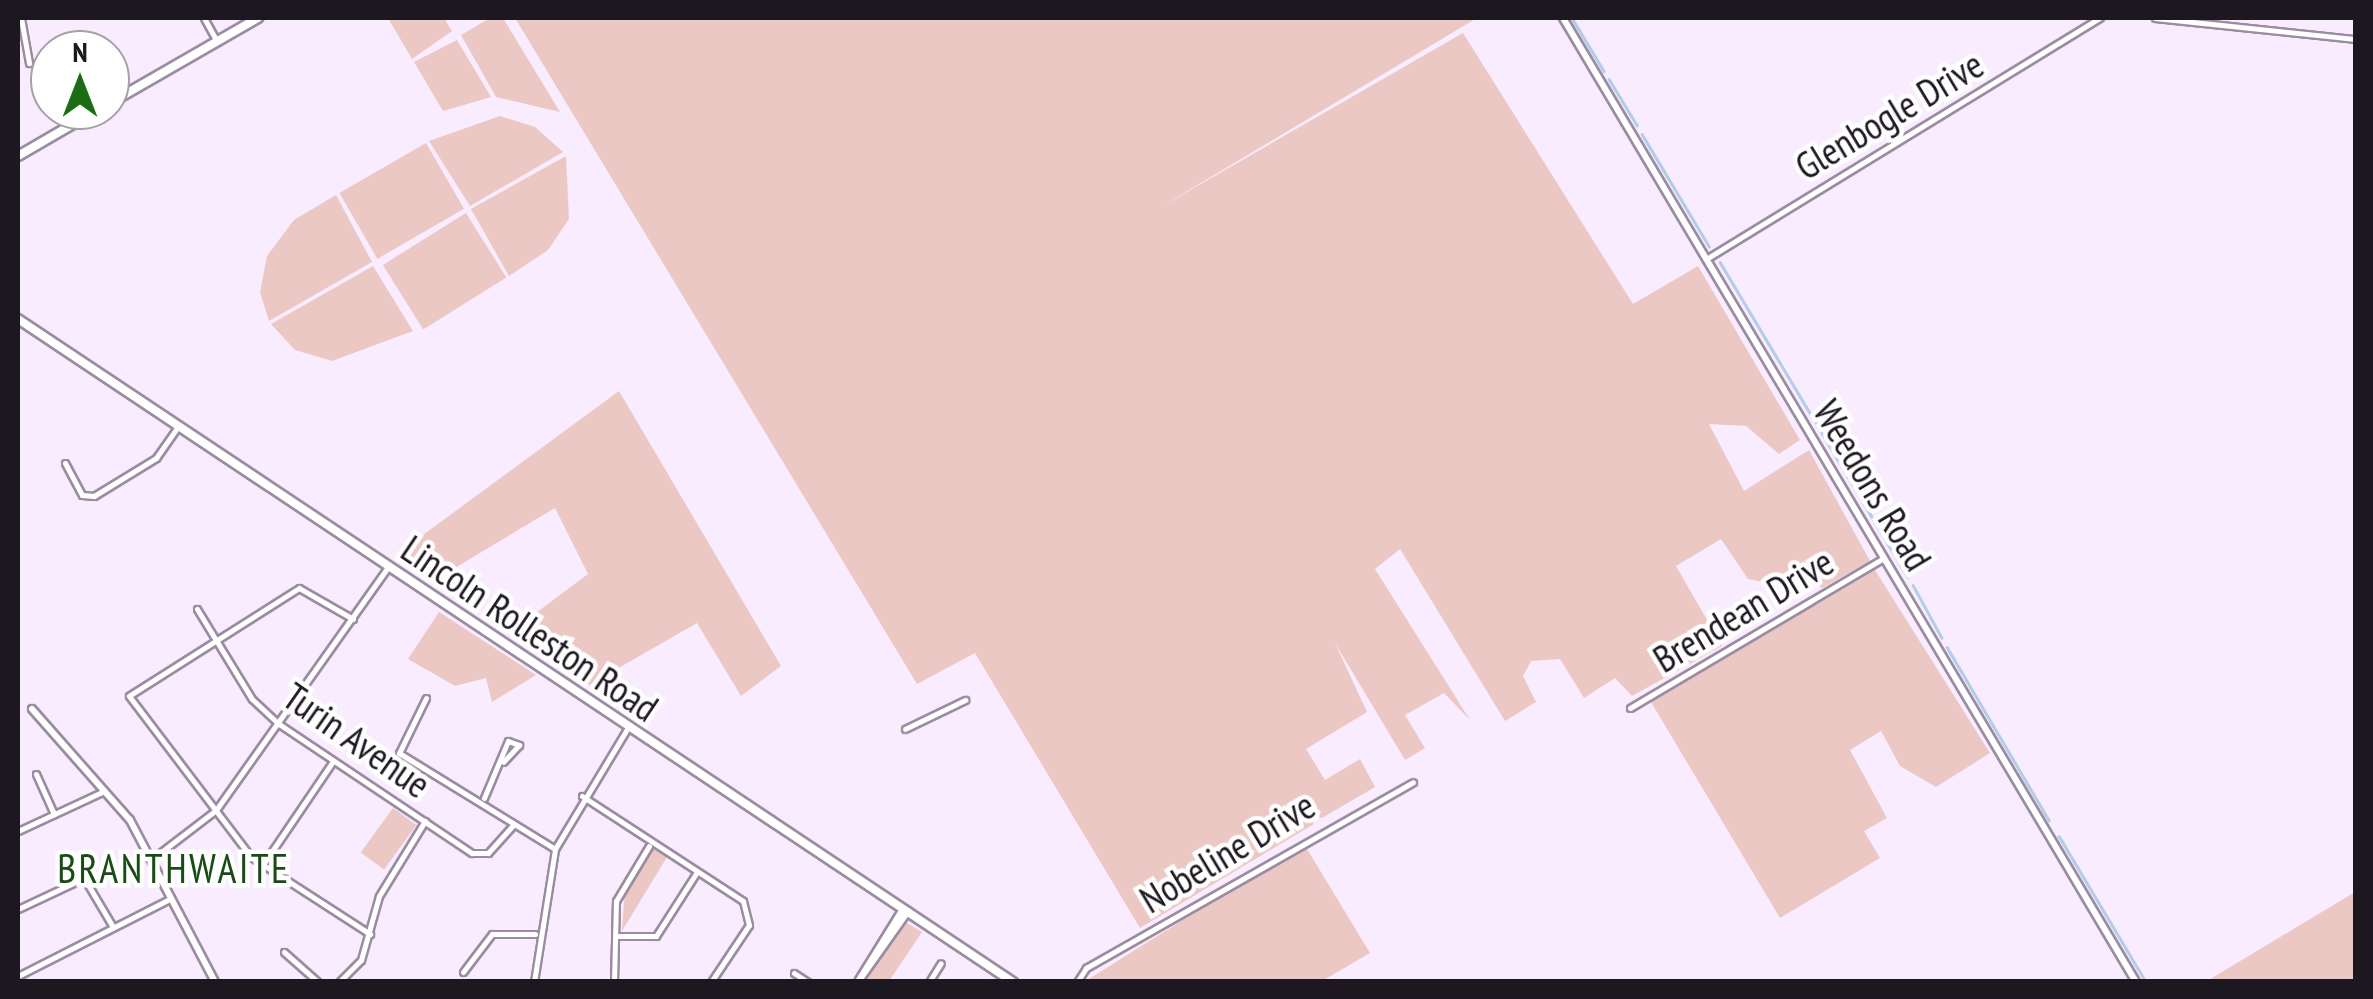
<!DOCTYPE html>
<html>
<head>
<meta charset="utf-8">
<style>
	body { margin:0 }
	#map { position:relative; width:2373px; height:999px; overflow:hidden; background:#f8ecfe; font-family:"PT Sans Narrow",sans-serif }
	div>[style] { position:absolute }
	.green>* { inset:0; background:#ebc8c4; transform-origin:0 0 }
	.stream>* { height:2.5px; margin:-1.25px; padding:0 1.25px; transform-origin:1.25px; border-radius:1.25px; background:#b2cee7 }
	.roads { filter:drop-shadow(2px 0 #9b8ca2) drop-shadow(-2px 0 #9b8ca2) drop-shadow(0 2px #9b8ca2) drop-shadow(0 -2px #9b8ca2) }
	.minor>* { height:5px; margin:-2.5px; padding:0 2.5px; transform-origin:2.5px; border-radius:2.5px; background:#fff }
	.tertiary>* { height:6px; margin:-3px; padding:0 3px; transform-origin:3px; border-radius:3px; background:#fff }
	.secondary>* { height:8px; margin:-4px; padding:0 4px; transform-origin:4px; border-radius:4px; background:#fff }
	span { translate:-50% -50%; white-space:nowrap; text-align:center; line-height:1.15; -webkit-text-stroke:9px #fefefe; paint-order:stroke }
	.street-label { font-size:38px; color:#1d171f }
	.neighbourhood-label { font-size:40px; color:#184b15; letter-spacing:2.5px }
	.frame { position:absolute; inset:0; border:20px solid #1d171f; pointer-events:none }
	.north { position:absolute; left:30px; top:30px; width:100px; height:100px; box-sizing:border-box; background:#fefefe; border:2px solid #a4a2a5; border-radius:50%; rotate:0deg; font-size:28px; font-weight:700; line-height:40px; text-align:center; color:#1d171f }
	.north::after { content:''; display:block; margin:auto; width:35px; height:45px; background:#1a6d15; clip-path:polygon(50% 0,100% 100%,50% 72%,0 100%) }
</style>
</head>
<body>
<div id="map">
	<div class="green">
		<div style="clip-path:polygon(388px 18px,444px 18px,452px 31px,412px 59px)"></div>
		<div style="clip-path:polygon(490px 18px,503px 18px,560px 112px,496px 97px,461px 35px)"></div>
		<div style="clip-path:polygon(515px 18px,1477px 18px,1159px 208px,1463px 33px,1633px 304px,1698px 266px,1800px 440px,1779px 454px,1746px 426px,1709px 424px,1744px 491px,1809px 450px,1870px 561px,1822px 588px,1801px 573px,1763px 582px,1748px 579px,1721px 539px,1676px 566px,1722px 646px,1632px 696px,1615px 678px,1584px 698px,1560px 659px,1531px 661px,1523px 676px,1536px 702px,1505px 721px,1400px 549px,1375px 569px,1470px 720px,1444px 693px,1405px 715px,1425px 748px,1405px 760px,1335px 643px,1367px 712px,1306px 749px,1325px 780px,1360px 759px,1375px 787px,1322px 818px,1310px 814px,1314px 824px,1140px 928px,975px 653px,917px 684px)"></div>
		<div style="clip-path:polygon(457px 40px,491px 97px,443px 111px,414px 62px)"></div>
		<div style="clip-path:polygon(500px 116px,535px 127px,563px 152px,470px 206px,429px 141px)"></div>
		<div style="left:426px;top:143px;width:76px;height:100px;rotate:60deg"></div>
		<div style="clip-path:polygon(566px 156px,569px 219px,548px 250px,509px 276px,471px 209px)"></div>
		<div style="clip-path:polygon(336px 195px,372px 262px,269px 321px,260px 292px,267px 256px,294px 220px)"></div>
		<div style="left:466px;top:213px;width:76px;height:98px;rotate:58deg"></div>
		<div style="clip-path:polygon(373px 266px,413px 331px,332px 361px,295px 350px,271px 324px)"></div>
		<div style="clip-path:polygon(619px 391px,781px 666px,741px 696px,697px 623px,589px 685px,509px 633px,588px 574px,555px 508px,433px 581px,397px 554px)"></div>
		<div style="clip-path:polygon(1875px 570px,1990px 753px,1936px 787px,1900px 766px,1881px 731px,1850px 750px,1887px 818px,1864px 831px,1880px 858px,1780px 918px,1651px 702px)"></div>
		<div style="clip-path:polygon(439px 612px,536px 675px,492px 702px,486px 678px,455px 686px,408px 659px)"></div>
		<div style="left:393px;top:808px;width:29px;height:55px;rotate:36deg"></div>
		<div style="clip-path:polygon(1304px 844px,1370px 953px,1322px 981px,1084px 982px)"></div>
		<div style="clip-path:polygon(653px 849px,667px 857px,622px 931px,625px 888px)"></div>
		<div style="clip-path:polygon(2355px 892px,2355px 981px,2207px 981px)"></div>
		<div style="clip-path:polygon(905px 922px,922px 932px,889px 981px,866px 981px)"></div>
	</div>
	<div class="stream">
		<div style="left:1572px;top:18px;width:62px;rotate:58.9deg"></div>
		<div style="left:1609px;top:79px;width:54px;rotate:58.7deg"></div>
		<div style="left:1642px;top:134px;width:131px;rotate:59.1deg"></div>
		<div style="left:1720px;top:262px;width:367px;rotate:59.2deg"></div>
		<div style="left:1913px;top:585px;width:60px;rotate:61.3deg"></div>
		<div style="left:1947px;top:647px;width:201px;rotate:59.5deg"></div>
		<div style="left:2059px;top:836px;width:170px;rotate:59.2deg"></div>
	</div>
	<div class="roads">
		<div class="minor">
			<div style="left:21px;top:18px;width:46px;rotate:79.9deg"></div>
			<div style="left:204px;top:18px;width:26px;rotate:61deg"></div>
			<div style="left:2155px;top:18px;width:202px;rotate:6deg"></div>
			<div style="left:1706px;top:259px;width:462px;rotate:-31.5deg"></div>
			<div style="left:65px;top:463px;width:36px;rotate:62deg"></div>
			<div style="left:82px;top:495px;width:12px;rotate:5deg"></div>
			<div style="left:94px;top:496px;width:73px;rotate:-31.5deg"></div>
			<div style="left:156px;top:458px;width:38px;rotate:-55deg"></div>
			<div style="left:197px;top:609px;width:105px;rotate:58.6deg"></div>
			<div style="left:252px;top:699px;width:37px;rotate:43deg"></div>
			<div style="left:279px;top:724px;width:232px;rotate:33.8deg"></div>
			<div style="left:472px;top:853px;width:16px"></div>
			<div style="left:488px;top:853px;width:39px;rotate:-48deg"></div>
			<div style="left:353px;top:619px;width:62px;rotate:-150.1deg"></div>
			<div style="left:299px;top:588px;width:201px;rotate:147.6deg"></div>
			<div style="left:129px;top:696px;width:202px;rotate:52.8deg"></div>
			<div style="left:251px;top:857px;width:142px;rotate:32.9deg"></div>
			<div style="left:426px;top:698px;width:61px;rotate:116.1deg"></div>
			<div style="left:399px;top:753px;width:183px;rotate:31.6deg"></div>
			<div style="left:1630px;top:708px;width:295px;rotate:-30.6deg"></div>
			<div style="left:905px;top:729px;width:67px;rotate:-25.8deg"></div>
			<div style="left:36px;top:774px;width:44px;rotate:65.8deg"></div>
			<div style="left:582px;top:796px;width:192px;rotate:33.1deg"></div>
			<div style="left:743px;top:901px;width:25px;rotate:76deg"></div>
			<div style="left:749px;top:925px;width:69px;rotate:123.7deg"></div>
			<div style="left:484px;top:798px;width:62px;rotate:-67.2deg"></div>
			<div style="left:508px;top:741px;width:12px;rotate:20deg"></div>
			<div style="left:519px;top:745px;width:23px;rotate:133deg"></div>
			<div style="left:18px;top:831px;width:95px;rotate:-24.9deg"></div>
			<div style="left:152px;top:859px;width:81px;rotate:-37.4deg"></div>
			<div style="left:216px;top:810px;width:298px;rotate:-54.7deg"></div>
			<div style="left:262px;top:866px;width:127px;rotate:-55.9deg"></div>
			<div style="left:18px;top:909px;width:73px;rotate:-25.2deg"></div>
			<div style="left:84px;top:878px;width:57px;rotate:59.4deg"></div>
			<div style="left:619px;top:936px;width:37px"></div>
			<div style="left:656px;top:936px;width:76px;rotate:-57.4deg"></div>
			<div style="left:284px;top:952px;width:45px;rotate:41.4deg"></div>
			<div style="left:463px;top:972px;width:48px;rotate:-52.7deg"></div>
			<div style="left:492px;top:934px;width:43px"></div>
			<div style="left:794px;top:973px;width:17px;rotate:33deg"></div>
			<div style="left:18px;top:976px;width:170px;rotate:-26.9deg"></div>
			<div style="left:339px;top:982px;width:31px;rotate:-45deg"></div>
			<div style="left:361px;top:960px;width:66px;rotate:-74.3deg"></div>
			<div style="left:379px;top:896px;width:88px;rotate:-58.5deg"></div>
			<div style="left:534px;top:982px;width:135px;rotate:-81deg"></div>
			<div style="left:555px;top:849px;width:144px;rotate:-59deg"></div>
			<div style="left:614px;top:982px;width:81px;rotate:-88.6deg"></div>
			<div style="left:616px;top:901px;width:64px;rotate:-59deg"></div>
			<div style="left:929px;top:982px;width:22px;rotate:-58deg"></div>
			<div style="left:1077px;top:982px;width:17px;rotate:-57deg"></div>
			<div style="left:1086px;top:968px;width:376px;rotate:-29.6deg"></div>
		</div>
		<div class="tertiary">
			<div style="left:1563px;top:18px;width:1121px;rotate:59.27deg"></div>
			<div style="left:32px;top:709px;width:148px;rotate:48.6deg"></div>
			<div style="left:130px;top:820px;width:183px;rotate:62.3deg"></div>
			<div style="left:859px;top:980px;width:84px;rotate:-58.2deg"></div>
			<div style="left:858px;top:982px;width:87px;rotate:-54.8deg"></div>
		</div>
		<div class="secondary">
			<div style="left:110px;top:103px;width:171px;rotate:-29.9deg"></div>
			<div style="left:18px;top:156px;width:91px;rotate:-30.2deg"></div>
			<div style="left:18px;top:319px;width:1196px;rotate:33.68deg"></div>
		</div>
	</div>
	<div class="street-label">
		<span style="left:1889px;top:115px;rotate:-31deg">Glenbogle Drive</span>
		<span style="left:1873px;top:485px;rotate:59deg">Weedons Road</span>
		<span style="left:1743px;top:610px;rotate:-31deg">Brendean Drive</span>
		<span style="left:530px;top:628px;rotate:34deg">Lincoln Rolleston Road</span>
		<span style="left:357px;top:740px;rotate:35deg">Turin Avenue</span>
		<span style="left:1227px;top:852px;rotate:-31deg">Nobeline Drive</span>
	</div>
	<div class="neighbourhood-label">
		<span style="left:174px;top:868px">BRANTHWAITE</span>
	</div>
	<div class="frame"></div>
	<div class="north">N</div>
</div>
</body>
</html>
